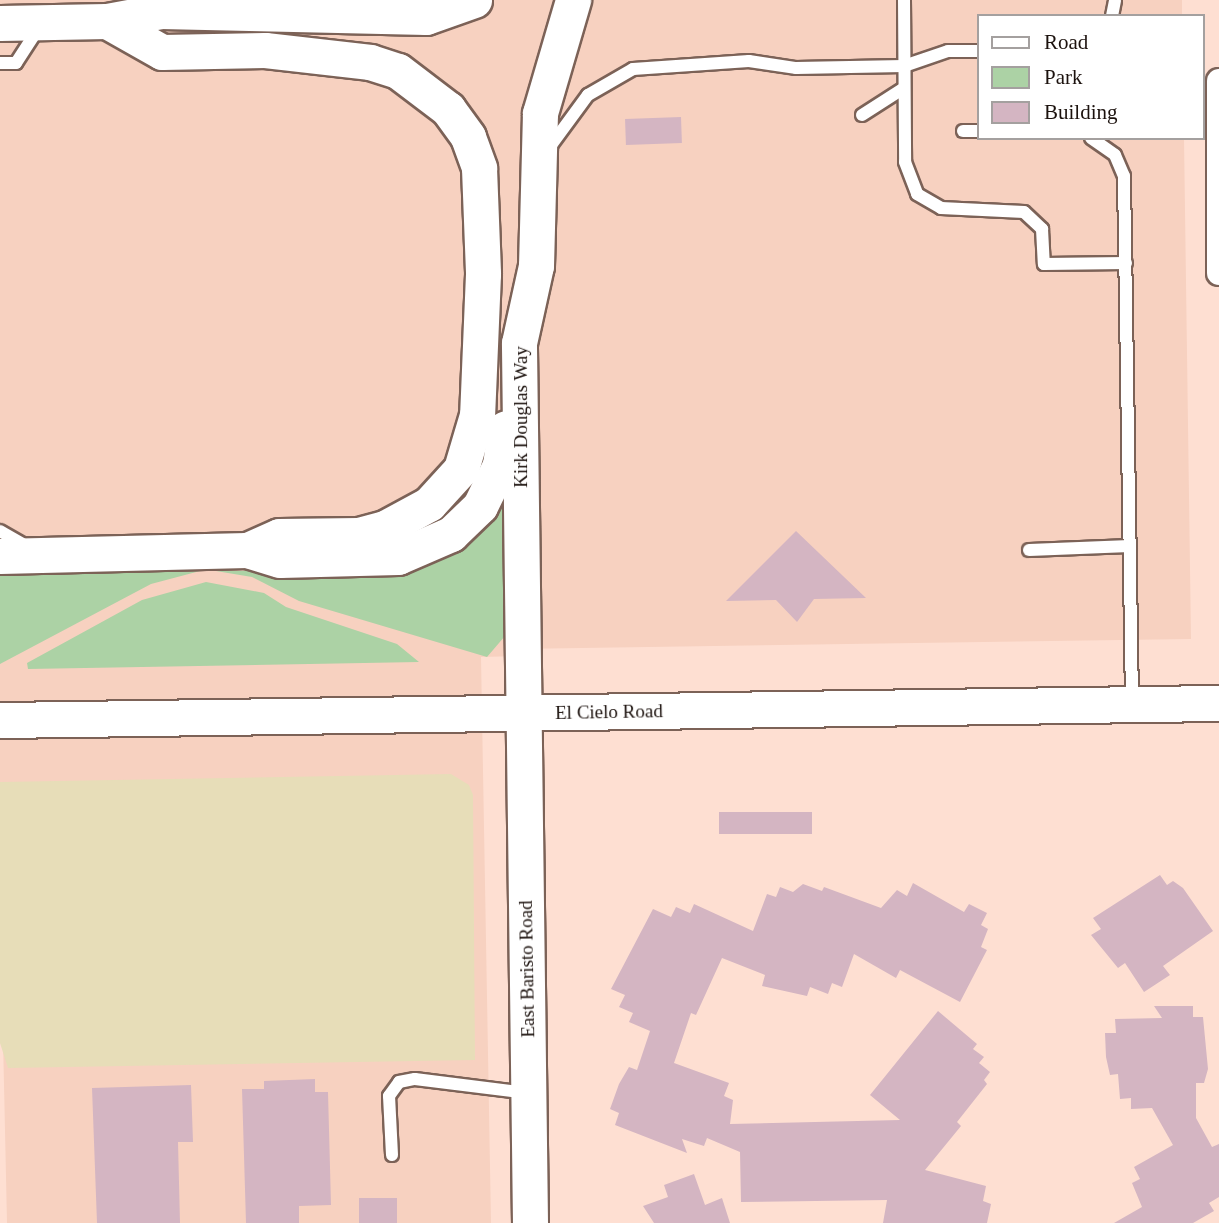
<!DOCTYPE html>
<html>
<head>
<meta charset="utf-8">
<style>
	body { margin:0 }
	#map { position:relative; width:1219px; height:1223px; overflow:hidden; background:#fedfd2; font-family:"Times New Roman",serif }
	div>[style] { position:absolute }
	.built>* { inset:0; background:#f7d1c0 }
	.green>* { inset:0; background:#acd2a5 }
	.sand>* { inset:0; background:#e7ddb8 }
	.building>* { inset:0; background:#d4b5c2; transform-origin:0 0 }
	.roads { filter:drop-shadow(2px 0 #7c6257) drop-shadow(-2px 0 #7c6257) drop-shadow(0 2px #7c6257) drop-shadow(0 -2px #7c6257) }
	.lane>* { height:12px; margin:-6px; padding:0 6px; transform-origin:6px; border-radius:6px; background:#fff }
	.street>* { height:24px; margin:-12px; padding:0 12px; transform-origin:12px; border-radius:12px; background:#fff }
	.secondary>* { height:35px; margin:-17.5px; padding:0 17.5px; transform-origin:17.5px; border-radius:17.5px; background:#fff }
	span { translate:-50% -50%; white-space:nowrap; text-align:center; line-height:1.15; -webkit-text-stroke:5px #fff; paint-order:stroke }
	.street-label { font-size:19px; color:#1c120e }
	.legend { position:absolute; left:977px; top:14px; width:228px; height:126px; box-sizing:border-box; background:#fff; border:2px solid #a4a09f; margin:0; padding:9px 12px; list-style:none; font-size:21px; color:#1c120e }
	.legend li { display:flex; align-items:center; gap:14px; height:35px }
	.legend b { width:35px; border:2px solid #a4a09f }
</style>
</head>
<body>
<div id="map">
	<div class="built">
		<div style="clip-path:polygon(0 0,1182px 0,1182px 16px,979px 16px,979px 138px,1184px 138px,1191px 639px,516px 649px,516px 656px,481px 657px,491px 1223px,7px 1223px,0 900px)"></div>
	</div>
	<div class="green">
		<div style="clip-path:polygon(510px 470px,514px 637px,505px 636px,487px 657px,299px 601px,252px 577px,216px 571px,384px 570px)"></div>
		<div style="clip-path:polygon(200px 571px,151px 584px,0 664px,0 575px)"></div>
		<div style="clip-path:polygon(206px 582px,264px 593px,286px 607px,397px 644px,419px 662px,28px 669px,27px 663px,142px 600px)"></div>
	</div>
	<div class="sand">
		<div style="clip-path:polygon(451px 774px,469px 785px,473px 795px,475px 1060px,8px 1068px,0 1043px,0 782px)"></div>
	</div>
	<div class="building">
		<div style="left:681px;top:117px;width:26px;height:56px;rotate:88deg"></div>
		<div style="clip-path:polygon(796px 531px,866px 598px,814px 599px,797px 622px,776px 600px,726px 601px)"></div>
		<div style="left:812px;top:812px;width:22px;height:93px;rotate:90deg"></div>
		<div style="clip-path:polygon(1160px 875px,1167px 885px,1173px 881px,1183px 888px,1213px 931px,1163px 966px,1170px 975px,1144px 992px,1125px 963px,1118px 968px,1091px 935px,1101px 929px,1093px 918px)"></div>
		<div style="clip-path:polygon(913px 883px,964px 912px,969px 904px,987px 913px,981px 925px,988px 929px,981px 947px,987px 950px,960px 1002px,900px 970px,896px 978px,854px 954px,842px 987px,832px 983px,828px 994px,810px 987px,807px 996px,762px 986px,765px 975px,722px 958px,696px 1015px,691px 1013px,674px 1063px,729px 1083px,724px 1096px,733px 1100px,730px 1124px,900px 1120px,870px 1095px,938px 1011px,977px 1044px,973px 1049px,984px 1057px,979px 1063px,990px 1072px,984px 1080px,987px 1084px,957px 1122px,961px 1126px,925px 1170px,986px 1186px,983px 1201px,991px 1204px,987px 1223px,883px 1223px,887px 1200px,741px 1202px,740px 1152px,707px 1138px,704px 1146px,682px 1139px,687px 1153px,615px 1125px,619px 1113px,610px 1109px,619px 1084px,629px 1067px,637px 1070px,650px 1031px,629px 1022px,633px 1013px,619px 1007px,625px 995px,611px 989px,653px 909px,671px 917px,676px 907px,690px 913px,694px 904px,753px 931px,767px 894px,776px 897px,780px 887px,793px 892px,803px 884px,822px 891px,824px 887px,881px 908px,897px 890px,907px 896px)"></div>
		<div style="clip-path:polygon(1154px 1006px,1193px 1006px,1193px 1017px,1203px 1017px,1208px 1069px,1204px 1083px,1196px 1083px,1196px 1118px,1212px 1147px,1219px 1144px,1219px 1197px,1209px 1203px,1214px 1211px,1193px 1223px,1114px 1223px,1142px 1207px,1132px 1183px,1140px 1179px,1134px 1167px,1173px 1145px,1152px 1108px,1131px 1109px,1131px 1098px,1120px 1099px,1118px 1074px,1110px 1075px,1106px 1057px,1105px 1033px,1116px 1033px,1115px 1019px,1162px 1018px)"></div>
		<div style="clip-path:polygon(315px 1079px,315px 1092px,328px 1092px,331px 1205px,299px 1206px,299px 1223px,246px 1223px,242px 1089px,264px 1089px,264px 1081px)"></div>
		<div style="clip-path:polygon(191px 1085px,193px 1142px,178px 1142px,180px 1223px,97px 1223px,92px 1088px)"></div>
		<div style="clip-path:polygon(694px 1174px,705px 1205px,722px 1198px,730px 1223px,654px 1223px,643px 1206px,668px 1197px,664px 1185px)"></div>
		<div style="left:397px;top:1198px;width:25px;height:38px;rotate:90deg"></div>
	</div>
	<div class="roads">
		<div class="lane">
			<div style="left:904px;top:0;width:162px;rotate:89.6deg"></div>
			<div style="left:905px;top:162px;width:34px;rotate:69deg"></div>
			<div style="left:917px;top:194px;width:28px;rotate:30deg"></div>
			<div style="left:941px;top:208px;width:83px;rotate:2.8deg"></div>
			<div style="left:1024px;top:212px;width:25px;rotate:43deg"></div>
			<div style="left:1042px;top:229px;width:35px;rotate:87deg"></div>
			<div style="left:1044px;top:264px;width:82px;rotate:-0.7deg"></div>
			<div style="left:1112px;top:16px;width:16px;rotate:-79deg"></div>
			<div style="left:0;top:63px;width:16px"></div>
			<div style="left:16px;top:63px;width:44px;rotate:-57deg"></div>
			<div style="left:862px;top:115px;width:50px;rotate:-32.7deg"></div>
			<div style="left:963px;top:131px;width:16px"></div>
			<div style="left:1091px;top:138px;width:29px;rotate:35deg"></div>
			<div style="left:1115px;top:155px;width:23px;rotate:67deg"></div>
			<div style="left:1124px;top:176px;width:525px;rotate:89.13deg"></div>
			<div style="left:549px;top:148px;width:66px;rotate:-53.7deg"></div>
			<div style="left:588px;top:95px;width:52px;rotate:-30deg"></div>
			<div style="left:633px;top:69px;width:116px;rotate:-3.9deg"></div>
			<div style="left:749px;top:61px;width:48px;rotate:8.5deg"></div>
			<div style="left:796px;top:68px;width:108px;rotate:-1.1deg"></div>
			<div style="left:904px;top:66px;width:46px;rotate:-18.8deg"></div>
			<div style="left:948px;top:51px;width:31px"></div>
			<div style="left:0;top:531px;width:28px;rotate:30deg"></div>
			<div style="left:1029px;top:550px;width:101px;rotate:-2.3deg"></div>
			<div style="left:392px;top:1155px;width:59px;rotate:-92.9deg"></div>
			<div style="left:389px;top:1096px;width:17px;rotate:-54deg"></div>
			<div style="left:399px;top:1082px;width:16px;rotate:-11deg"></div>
			<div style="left:415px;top:1079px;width:114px;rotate:7.1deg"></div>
		</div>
		<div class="street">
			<div style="left:1219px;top:81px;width:192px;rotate:90deg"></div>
		</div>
		<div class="secondary">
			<div style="left:107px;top:21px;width:63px;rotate:29.4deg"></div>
			<div style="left:162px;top:52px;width:103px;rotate:-1.1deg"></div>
			<div style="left:265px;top:50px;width:106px;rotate:6.5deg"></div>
			<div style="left:370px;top:62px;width:29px;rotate:18deg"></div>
			<div style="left:398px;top:71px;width:63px;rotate:37.2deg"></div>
			<div style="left:448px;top:109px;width:34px;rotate:54deg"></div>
			<div style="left:468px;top:137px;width:33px;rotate:70deg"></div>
			<div style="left:479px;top:168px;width:106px;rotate:87.8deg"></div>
			<div style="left:483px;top:274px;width:141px;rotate:92.4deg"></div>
			<div style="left:477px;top:415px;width:56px;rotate:106.5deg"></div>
			<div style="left:461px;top:469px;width:47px;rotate:132.4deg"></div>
			<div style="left:429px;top:504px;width:50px;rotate:151.4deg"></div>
			<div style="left:385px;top:528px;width:27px;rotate:165deg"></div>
			<div style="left:359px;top:535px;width:80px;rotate:179.3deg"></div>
			<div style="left:279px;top:536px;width:35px;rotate:156deg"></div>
			<div style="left:0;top:23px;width:107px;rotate:-1.1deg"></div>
			<div style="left:107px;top:21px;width:55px;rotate:-10.5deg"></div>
			<div style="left:161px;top:11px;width:265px;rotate:1.3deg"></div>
			<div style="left:426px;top:17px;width:51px;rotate:-19.5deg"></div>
			<div style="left:0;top:556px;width:247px;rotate:-1.4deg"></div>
			<div style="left:247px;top:550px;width:34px;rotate:17deg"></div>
			<div style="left:280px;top:560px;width:118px;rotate:-1.5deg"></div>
			<div style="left:398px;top:557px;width:58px;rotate:-23.5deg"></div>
			<div style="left:451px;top:534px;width:40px;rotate:-44deg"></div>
			<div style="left:480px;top:506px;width:46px;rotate:-64deg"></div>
			<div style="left:500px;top:465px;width:37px;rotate:-82deg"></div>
			<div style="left:0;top:720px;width:1219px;rotate:-0.8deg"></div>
			<div style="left:530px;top:1223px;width:880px;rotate:-90.72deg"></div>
			<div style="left:519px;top:343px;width:79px;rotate:-77.6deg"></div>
			<div style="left:536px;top:266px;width:153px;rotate:-88.5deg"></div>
			<div style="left:540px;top:113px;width:118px;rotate:-73.7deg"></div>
		</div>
	</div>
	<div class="street-label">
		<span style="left:521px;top:417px;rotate:-90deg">Kirk Douglas Way</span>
		<span style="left:609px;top:712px;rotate:-1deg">El Cielo Road</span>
		<span style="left:527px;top:969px;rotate:-91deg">East Baristo Road</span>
	</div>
	<ul class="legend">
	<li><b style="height:9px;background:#fff"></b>Road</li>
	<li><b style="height:19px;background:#acd2a5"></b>Park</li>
	<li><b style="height:19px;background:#d4b5c2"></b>Building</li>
	</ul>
</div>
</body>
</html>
